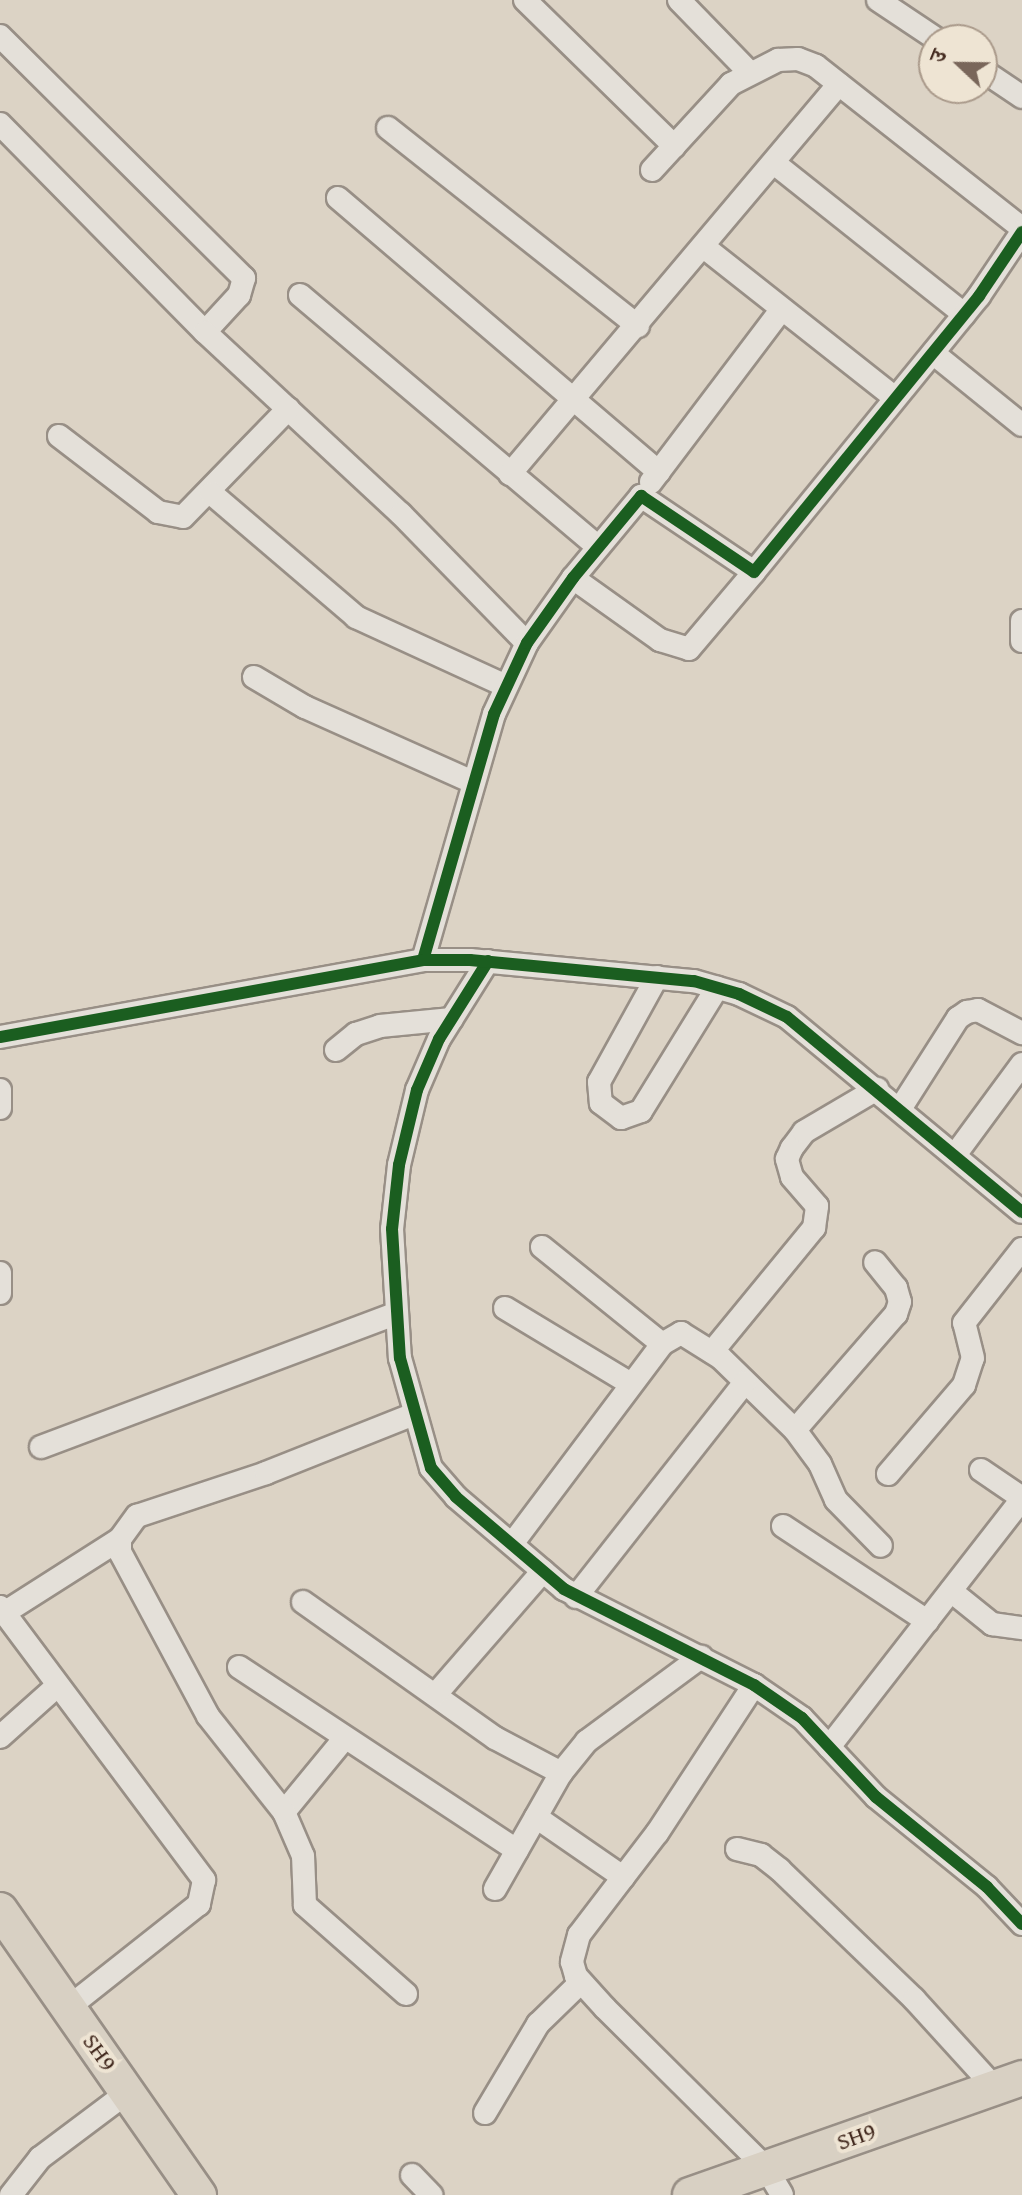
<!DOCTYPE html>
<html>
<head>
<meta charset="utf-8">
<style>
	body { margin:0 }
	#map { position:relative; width:1022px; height:2195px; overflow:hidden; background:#dcd3c5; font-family:"Gentium Book Plus","Noto Serif Devanagari",serif }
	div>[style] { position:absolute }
	.roads { filter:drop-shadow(2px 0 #988f86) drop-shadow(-2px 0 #988f86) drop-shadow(0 2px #988f86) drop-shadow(0 -2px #988f86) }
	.minor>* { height:22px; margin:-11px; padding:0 11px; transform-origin:11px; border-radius:11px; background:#e4e0d9 }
	.primary>* { height:34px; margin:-17px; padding:0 17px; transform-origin:17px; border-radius:17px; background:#d8d0c3 }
	.cycleway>* { height:12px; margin:-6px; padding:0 6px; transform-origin:6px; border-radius:6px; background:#1b5e20 }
	span { translate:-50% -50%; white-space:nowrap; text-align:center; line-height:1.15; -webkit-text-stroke:8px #eee4d3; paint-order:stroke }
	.street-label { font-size:24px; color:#442b20 }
	.north { position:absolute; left:918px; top:24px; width:80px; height:80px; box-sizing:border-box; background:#eee4d3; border:2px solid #aa9a8b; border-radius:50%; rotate:292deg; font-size:22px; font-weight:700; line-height:32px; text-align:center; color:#442b20 }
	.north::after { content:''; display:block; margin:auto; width:28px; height:36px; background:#79665a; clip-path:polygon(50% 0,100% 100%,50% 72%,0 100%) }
</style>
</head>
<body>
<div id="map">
	<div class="roads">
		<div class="minor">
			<div style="left:525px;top:0;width:209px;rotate:44.4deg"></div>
			<div style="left:679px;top:0;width:100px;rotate:45.8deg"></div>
			<div style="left:878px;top:0;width:72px;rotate:33.7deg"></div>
			<div style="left:0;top:36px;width:344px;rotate:44.8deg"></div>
			<div style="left:244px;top:278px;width:18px;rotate:106deg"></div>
			<div style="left:239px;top:295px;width:50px;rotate:132.6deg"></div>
			<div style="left:982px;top:70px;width:48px;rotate:34deg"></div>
			<div style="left:0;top:124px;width:292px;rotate:45.4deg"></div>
			<div style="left:205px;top:332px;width:267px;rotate:42.9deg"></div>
			<div style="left:401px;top:514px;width:180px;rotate:45.7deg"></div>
			<div style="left:388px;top:128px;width:319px;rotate:38.4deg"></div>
			<div style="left:774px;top:163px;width:243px;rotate:38.5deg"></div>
			<div style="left:652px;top:170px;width:117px;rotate:-47.4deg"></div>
			<div style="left:731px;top:84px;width:53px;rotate:-27.1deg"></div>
			<div style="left:778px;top:60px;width:20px;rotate:-3deg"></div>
			<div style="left:798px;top:59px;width:19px;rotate:21deg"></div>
			<div style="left:816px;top:66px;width:262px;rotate:38.2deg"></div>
			<div style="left:338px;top:198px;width:422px;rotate:40.5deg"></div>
			<div style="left:704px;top:247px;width:243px;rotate:38.3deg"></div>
			<div style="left:300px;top:295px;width:390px;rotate:40.2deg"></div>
			<div style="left:933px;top:353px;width:114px;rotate:39deg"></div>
			<div style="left:59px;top:436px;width:125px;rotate:37.5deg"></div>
			<div style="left:158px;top:512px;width:25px;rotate:11deg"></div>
			<div style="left:183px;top:517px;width:151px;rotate:-45.8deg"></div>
			<div style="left:510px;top:474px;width:510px;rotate:-49.85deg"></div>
			<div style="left:651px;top:482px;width:217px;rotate:-52.9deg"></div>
			<div style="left:211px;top:493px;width:191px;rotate:40.5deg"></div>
			<div style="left:356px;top:617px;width:165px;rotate:24.7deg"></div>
			<div style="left:573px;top:578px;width:107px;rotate:35.5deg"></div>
			<div style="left:660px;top:640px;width:30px;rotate:17deg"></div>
			<div style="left:689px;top:649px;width:101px;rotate:-49.8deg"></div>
			<div style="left:1022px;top:621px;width:20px;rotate:90deg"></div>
			<div style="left:254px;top:677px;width:59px;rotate:30.5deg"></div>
			<div style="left:305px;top:707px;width:184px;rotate:24.1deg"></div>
			<div style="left:423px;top:960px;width:256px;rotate:-73.9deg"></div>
			<div style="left:494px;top:714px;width:78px;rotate:-65.1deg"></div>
			<div style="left:527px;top:643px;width:80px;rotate:-54.7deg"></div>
			<div style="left:573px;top:578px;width:107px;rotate:-50.3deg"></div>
			<div style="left:641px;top:496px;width:136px;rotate:33.9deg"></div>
			<div style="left:754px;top:572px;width:356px;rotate:-50.8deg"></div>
			<div style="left:979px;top:296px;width:77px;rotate:-56.1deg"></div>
			<div style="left:488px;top:961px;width:92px;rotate:122.1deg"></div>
			<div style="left:439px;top:1039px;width:56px;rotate:113.3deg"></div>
			<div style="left:417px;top:1090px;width:77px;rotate:103.5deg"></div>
			<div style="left:399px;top:1165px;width:64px;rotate:96.2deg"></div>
			<div style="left:392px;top:1229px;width:129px;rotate:86.5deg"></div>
			<div style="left:400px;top:1358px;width:114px;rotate:74.3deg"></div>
			<div style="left:431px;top:1468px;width:38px;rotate:49deg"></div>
			<div style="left:456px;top:1497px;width:142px;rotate:40.4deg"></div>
			<div style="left:564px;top:1589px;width:213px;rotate:26.8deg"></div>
			<div style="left:754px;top:1685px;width:58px;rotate:34.5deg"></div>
			<div style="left:802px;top:1718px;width:108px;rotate:46.9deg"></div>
			<div style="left:876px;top:1797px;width:143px;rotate:39deg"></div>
			<div style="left:987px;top:1887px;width:51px;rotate:46.6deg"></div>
			<div style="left:657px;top:977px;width:120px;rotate:118.9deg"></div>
			<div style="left:599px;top:1082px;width:21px;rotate:85deg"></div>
			<div style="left:601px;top:1103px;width:25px;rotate:37deg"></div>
			<div style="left:621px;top:1118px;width:21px;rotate:-19deg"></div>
			<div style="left:641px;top:1111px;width:145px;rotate:-58.3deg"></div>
			<div style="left:0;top:1037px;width:430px;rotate:-10.3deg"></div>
			<div style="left:423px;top:960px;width:47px"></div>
			<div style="left:470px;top:960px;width:225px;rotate:5.4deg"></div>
			<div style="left:694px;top:981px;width:47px;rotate:16.1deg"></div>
			<div style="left:739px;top:994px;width:53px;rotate:25.6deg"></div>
			<div style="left:787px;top:1017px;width:305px;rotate:39.7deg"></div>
			<div style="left:336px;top:1050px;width:26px;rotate:-39deg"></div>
			<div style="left:356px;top:1034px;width:25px;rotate:-18deg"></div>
			<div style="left:380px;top:1026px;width:72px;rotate:-5.6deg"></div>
			<div style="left:0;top:1090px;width:18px;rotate:90deg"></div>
			<div style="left:900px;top:1109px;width:108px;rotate:-57.5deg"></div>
			<div style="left:958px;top:1018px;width:11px;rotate:-34deg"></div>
			<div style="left:967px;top:1012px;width:11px;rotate:-10deg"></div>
			<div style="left:978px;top:1010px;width:50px;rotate:27.6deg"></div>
			<div style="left:955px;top:1155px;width:113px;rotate:-53.6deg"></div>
			<div style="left:542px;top:1247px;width:154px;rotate:38.9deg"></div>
			<div style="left:0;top:1273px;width:20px;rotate:90deg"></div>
			<div style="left:505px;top:1308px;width:147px;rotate:31.1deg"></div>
			<div style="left:712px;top:1352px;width:161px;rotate:-50.6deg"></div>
			<div style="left:814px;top:1228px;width:22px;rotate:-82deg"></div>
			<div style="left:817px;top:1206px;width:38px;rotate:-131deg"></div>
			<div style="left:792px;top:1177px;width:19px;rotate:-106deg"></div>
			<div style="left:787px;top:1159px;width:12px;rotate:-66deg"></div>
			<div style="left:792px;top:1148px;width:20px;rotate:-53deg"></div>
			<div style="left:804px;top:1132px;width:85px;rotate:-30.5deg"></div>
			<div style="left:795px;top:1430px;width:154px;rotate:-49deg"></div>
			<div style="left:896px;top:1314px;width:13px;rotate:-72deg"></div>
			<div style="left:900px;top:1302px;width:15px;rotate:-106deg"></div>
			<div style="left:896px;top:1288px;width:33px;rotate:-129deg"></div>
			<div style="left:41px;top:1447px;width:378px;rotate:-20.6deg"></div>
			<div style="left:981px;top:1470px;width:50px;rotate:34.3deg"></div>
			<div style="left:888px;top:1474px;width:117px;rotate:-49.5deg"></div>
			<div style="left:964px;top:1385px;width:28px;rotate:-72deg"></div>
			<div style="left:973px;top:1358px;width:36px;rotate:-104deg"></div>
			<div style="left:964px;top:1323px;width:94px;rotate:-51.9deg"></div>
			<div style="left:783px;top:1526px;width:173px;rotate:33.4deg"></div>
			<div style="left:512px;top:1544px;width:250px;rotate:-53.1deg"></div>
			<div style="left:662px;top:1344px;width:22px;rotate:-30deg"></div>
			<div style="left:681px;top:1333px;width:47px;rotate:32deg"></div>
			<div style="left:721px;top:1358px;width:103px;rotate:44.2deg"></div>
			<div style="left:795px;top:1430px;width:42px;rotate:53.7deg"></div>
			<div style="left:820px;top:1464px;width:39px;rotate:66deg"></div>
			<div style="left:836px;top:1500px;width:64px;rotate:45.6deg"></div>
			<div style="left:951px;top:1591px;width:53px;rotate:38.8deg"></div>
			<div style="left:992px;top:1624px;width:30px;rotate:8deg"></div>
			<div style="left:576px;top:1597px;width:273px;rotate:-51.8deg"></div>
			<div style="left:303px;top:1602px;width:235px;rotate:35.3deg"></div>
			<div style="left:495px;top:1738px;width:75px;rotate:27.9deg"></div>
			<div style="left:0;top:1607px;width:341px;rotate:53.2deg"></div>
			<div style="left:204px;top:1880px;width:25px;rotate:102deg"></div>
			<div style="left:199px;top:1904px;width:167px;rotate:141.6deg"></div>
			<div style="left:4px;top:1613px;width:138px;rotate:-32.5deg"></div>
			<div style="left:239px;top:1667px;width:333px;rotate:33.4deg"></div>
			<div style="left:754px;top:1685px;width:177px;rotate:123.2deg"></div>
			<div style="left:657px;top:1833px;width:128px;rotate:127.4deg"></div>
			<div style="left:579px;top:1935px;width:28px;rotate:105deg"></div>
			<div style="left:572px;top:1962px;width:15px;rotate:74deg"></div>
			<div style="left:576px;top:1976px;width:43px;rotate:47.8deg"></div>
			<div style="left:605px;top:2008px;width:227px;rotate:44.8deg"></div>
			<div style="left:766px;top:2168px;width:31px;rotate:59deg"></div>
			<div style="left:436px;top:1694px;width:163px;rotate:-49deg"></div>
			<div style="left:0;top:1737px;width:76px;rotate:-41.8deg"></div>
			<div style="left:829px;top:1747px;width:314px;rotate:-52.1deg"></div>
			<div style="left:284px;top:1812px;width:94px;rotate:-50.6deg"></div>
			<div style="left:536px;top:1817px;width:106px;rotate:34.6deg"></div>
			<div style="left:737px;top:1849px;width:25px;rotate:14deg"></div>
			<div style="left:761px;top:1855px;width:24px;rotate:38deg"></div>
			<div style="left:780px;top:1870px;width:186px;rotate:43.9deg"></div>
			<div style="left:914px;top:1999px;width:119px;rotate:47.7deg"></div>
			<div style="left:495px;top:1889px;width:133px;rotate:-60.4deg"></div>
			<div style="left:561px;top:1773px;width:41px;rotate:-50.9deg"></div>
			<div style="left:587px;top:1741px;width:142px;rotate:-36.4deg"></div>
			<div style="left:406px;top:1994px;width:135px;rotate:-138.6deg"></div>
			<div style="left:305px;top:1905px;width:49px;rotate:-92.3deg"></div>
			<div style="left:303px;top:1856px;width:48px;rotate:-113.4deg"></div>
			<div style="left:284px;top:1812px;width:122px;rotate:-128.4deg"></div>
			<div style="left:208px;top:1716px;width:186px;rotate:-118.2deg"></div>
			<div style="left:120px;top:1552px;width:13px;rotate:-90deg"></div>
			<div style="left:120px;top:1539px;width:29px;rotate:-54deg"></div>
			<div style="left:137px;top:1516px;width:136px;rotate:-18.4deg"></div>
			<div style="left:266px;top:1473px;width:159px;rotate:-21.7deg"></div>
			<div style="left:485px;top:2113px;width:104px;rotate:-59.2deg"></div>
			<div style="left:538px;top:2024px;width:60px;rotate:-44.3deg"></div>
			<div style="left:412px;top:2175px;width:28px;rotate:46deg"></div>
			<div style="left:11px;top:2195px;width:47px;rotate:-51.9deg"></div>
			<div style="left:40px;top:2158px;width:110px;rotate:-36.9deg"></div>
		</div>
		<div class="primary">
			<div style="left:0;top:1910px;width:348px;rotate:55.1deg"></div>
			<div style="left:690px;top:2195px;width:352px;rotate:-19.4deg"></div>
		</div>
	</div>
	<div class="cycleway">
		<div style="left:423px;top:960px;width:256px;rotate:-73.9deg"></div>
		<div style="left:494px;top:714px;width:78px;rotate:-65.1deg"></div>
		<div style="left:527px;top:643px;width:80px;rotate:-54.7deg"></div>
		<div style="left:573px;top:578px;width:107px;rotate:-50.3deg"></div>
		<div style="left:641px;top:496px;width:136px;rotate:33.9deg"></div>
		<div style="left:754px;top:572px;width:356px;rotate:-50.8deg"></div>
		<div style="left:979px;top:296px;width:77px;rotate:-56.1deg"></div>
		<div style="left:488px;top:961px;width:92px;rotate:122.1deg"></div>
		<div style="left:439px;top:1039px;width:56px;rotate:113.3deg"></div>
		<div style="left:417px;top:1090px;width:77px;rotate:103.5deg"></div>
		<div style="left:399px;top:1165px;width:64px;rotate:96.2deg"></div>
		<div style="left:392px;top:1229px;width:129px;rotate:86.5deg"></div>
		<div style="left:400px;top:1358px;width:114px;rotate:74.3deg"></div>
		<div style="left:431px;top:1468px;width:38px;rotate:49deg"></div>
		<div style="left:456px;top:1497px;width:142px;rotate:40.4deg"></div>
		<div style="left:564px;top:1589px;width:213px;rotate:26.8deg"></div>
		<div style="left:754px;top:1685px;width:58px;rotate:34.5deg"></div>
		<div style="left:802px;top:1718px;width:108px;rotate:46.9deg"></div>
		<div style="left:876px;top:1797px;width:143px;rotate:39deg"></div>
		<div style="left:987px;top:1887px;width:51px;rotate:46.6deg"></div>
		<div style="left:0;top:1037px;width:430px;rotate:-10.3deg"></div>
		<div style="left:423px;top:960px;width:47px"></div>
		<div style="left:470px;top:960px;width:225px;rotate:5.4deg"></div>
		<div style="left:694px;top:981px;width:47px;rotate:16.1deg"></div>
		<div style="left:739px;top:994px;width:53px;rotate:25.6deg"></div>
		<div style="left:787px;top:1017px;width:305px;rotate:39.7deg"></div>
	</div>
	<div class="street-label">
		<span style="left:100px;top:2052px;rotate:54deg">SH9</span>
		<span style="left:856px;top:2136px;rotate:-20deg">SH9</span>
	</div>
	<div class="north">उ</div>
</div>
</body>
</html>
